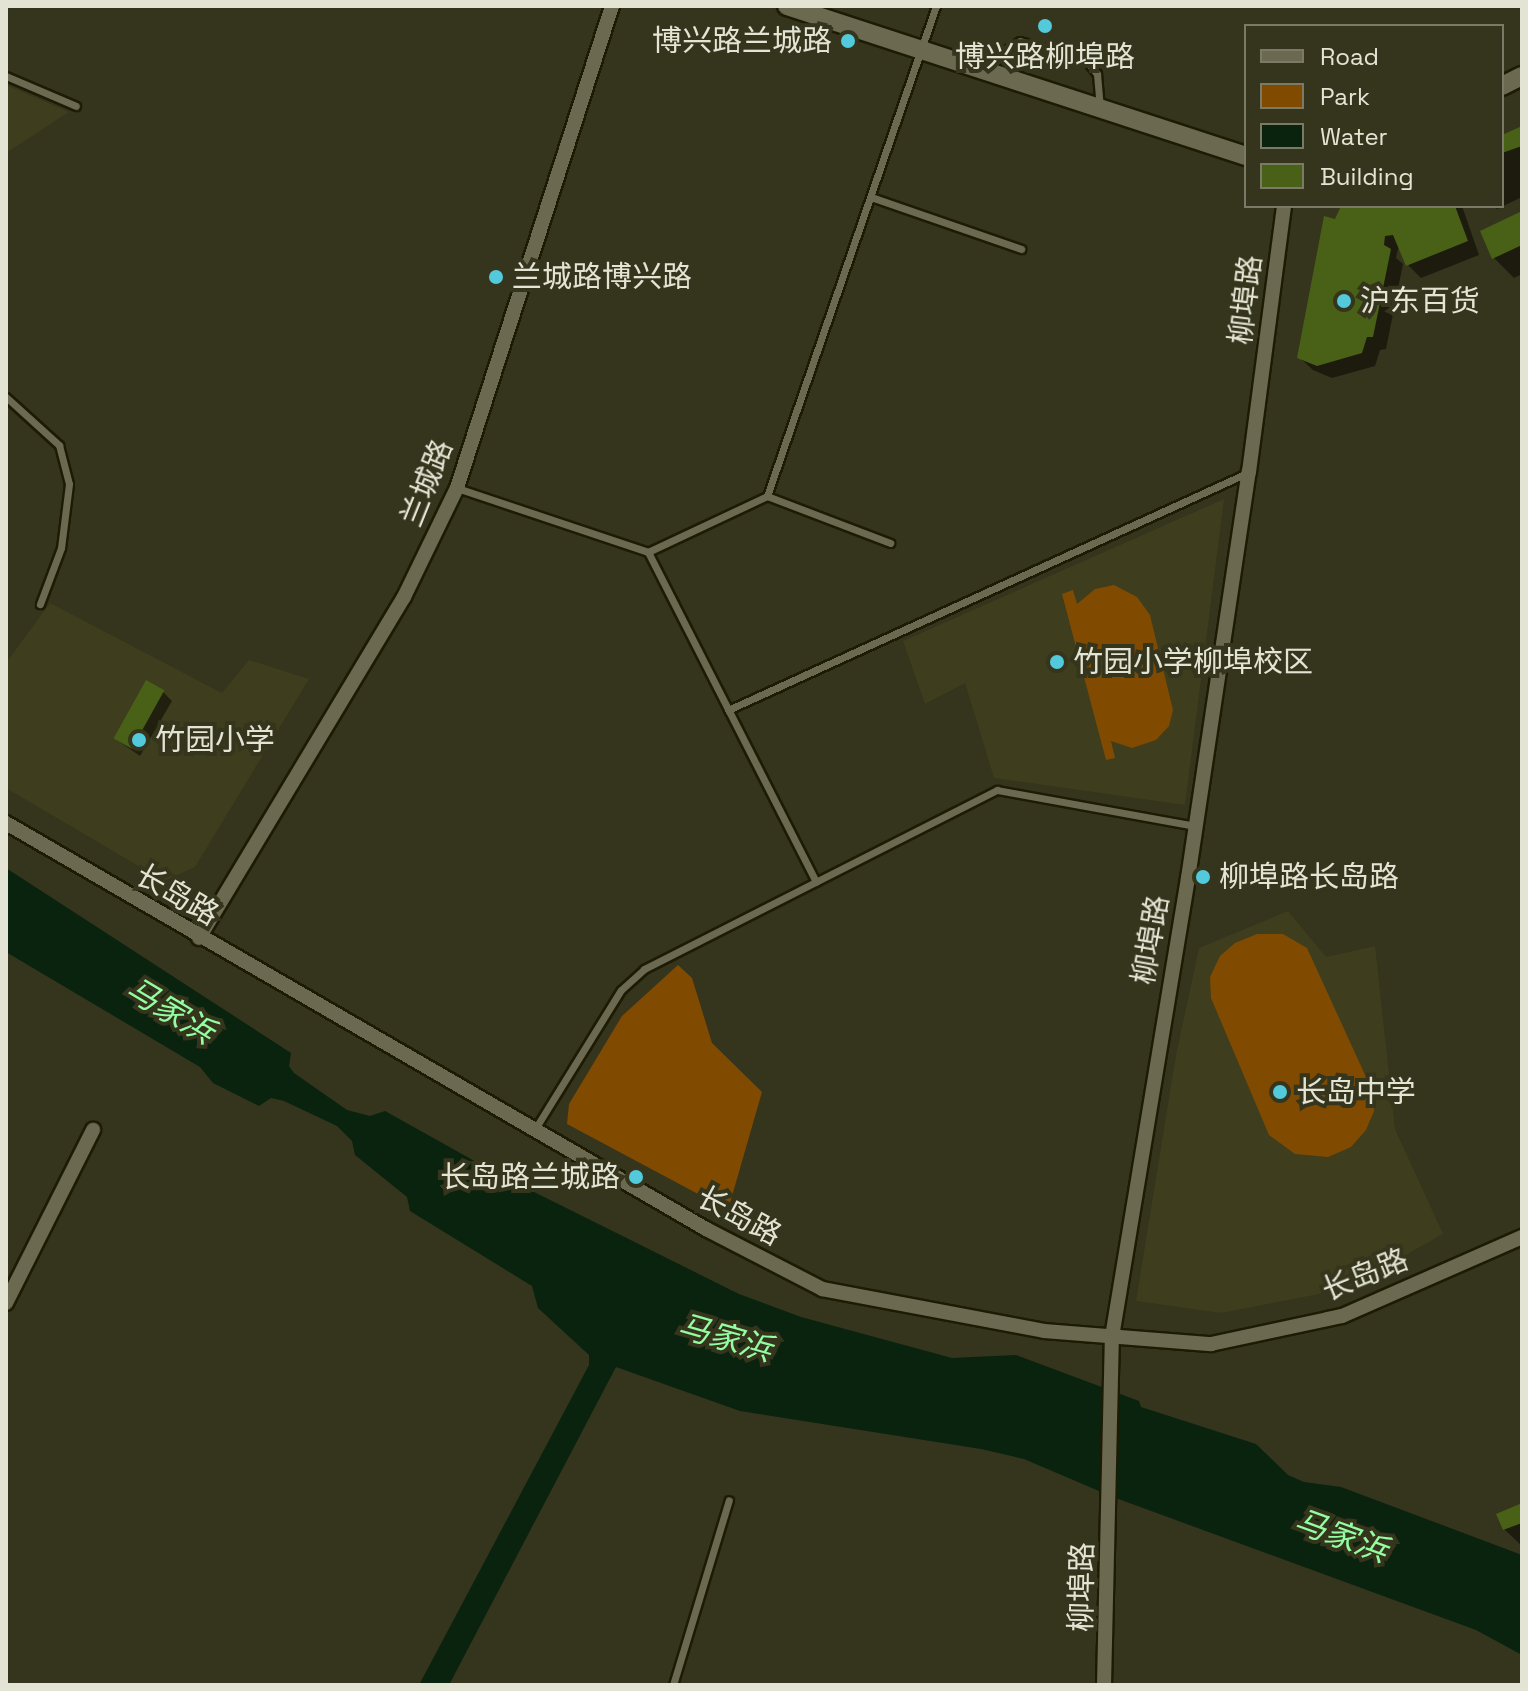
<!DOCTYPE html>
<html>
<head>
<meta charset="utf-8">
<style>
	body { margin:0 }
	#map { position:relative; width:1528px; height:1691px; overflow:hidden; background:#35341c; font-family:"Space Grotesk","Noto Sans SC",sans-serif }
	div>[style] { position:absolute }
	.built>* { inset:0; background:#3e3d1d }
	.green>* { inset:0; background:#804b00 }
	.water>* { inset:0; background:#09230e }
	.shadow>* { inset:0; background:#0007 }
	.building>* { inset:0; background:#486117; transform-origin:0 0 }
	.roads { filter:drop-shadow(2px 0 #1d1b04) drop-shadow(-2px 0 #1d1b04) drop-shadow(0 2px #1d1b04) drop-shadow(0 -2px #1d1b04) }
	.service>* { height:7px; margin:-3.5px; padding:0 3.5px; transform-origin:3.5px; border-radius:3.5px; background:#6b6a50 }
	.minor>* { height:14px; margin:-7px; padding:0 7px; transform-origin:7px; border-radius:7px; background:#6b6a50 }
	.tertiary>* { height:18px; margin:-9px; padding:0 9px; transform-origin:9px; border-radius:9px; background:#6b6a50 }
	.dots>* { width:22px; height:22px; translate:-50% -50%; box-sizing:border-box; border:4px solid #35341c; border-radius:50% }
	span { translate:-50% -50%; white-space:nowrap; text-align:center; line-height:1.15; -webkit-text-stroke:8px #35341c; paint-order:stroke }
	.poi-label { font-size:30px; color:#e4e4d5 }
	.right { translate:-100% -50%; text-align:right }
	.left { translate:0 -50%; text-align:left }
	.street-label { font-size:30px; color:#e4e4d5 }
	.water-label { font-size:32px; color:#93fda1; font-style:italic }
	.frame { position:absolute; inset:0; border:8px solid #e4e4d5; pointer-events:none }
	.legend { position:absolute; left:1244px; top:24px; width:260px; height:184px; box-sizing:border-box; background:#35341c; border:2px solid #7b7a66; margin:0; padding:10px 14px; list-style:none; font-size:24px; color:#e4e4d5 }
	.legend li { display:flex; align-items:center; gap:16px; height:40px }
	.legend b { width:40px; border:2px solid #7b7a66 }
</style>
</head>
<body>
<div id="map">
	<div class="built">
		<div style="clip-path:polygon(6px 85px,69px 112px,6px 153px)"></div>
		<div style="clip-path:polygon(1224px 499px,1185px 805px,994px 778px,965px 683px,925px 704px,903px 641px)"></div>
		<div style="clip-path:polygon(50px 603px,222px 693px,249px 660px,309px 679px,195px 867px,164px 881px,6px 788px,6px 663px)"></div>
		<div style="clip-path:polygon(1288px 911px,1326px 957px,1375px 946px,1395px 1129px,1443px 1234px,1345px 1289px,1221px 1313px,1136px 1301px,1176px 1055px,1199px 948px)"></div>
	</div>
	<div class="green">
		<div style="clip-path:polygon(1114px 585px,1137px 597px,1150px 615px,1173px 710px,1169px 726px,1156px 740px,1132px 748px,1111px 741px,1115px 758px,1106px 760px,1062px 594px,1073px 590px,1077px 604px,1095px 589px)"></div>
		<div style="clip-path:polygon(1257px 934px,1283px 934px,1307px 948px,1372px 1090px,1374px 1111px,1366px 1130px,1351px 1147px,1328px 1157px,1295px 1154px,1269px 1135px,1211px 998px,1210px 977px,1220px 956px,1235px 943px)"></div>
		<div style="clip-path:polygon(678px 965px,692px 978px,712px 1043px,762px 1092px,728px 1210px,567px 1124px,569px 1104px,622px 1016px)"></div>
	</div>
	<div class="water">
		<div style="clip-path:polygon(6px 868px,291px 1053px,289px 1066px,294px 1073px,347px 1110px,370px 1116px,385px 1111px,496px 1173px,739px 1294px,801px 1317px,952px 1358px,1016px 1355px,1139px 1401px,1141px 1407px,1256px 1444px,1288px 1475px,1304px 1482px,1341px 1487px,1522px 1555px,1522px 1655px,1476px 1630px,1113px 1497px,1024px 1459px,981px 1449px,740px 1411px,616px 1367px,449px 1685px,419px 1685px,589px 1365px,589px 1355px,538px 1308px,532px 1286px,410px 1211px,407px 1197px,355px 1155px,352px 1141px,337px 1126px,284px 1101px,271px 1098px,259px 1106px,213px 1083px,200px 1067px,6px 952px)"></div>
	</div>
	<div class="shadow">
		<div style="clip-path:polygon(1522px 128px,1522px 197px,1497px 209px,1494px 206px,1502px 206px,1502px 137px)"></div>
		<div style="clip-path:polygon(1345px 206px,1462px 206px,1479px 255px,1421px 278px,1408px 265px,1401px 248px,1398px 249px,1396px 258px,1403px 264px,1386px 349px,1380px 350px,1375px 366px,1332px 378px,1313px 370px,1299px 357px,1336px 221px)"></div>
		<div style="clip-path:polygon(1522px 213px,1522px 274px,1514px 278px,1494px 258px)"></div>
		<div style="clip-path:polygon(163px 692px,172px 701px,140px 756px,114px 738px)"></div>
		<div style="clip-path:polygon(1522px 1506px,1522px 1546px,1504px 1529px)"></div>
	</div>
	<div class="building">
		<div style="clip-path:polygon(1522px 126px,1522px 146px,1502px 153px,1502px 135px)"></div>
		<div style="clip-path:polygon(1341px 206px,1455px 206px,1468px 241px,1406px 266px,1393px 235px,1385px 236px,1384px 245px,1391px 249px,1373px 337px,1367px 337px,1362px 353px,1317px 366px,1297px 358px,1324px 216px,1335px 219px)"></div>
		<div style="clip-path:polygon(1522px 211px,1522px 245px,1492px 259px,1480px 231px)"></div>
		<div style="left:146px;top:680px;width:21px;height:67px;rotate:29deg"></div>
		<div style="clip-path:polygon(1522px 1503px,1522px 1523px,1503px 1530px,1496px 1514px)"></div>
	</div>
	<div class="roads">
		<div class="service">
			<div style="left:989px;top:70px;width:26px;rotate:-51deg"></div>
			<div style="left:1005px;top:50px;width:17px;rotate:-31deg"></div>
			<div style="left:1020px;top:41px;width:69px;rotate:16.1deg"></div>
			<div style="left:1086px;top:60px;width:18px;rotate:52deg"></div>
			<div style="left:1097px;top:74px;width:33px;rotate:85deg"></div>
			<div style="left:6px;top:76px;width:76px;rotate:23.2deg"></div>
			<div style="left:871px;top:197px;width:159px;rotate:19.1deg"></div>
			<div style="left:6px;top:397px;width:72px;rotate:42.2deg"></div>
			<div style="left:59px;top:445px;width:40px;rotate:75.6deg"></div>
			<div style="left:69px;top:484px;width:64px;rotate:97.1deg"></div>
			<div style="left:61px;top:548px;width:60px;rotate:110.6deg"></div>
			<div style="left:457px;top:488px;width:201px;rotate:18.5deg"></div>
			<div style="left:648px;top:552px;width:370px;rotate:63deg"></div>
			<div style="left:767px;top:496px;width:132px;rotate:20.9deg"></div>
			<div style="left:648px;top:552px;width:132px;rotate:-25.2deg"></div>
			<div style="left:767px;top:496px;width:518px;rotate:-70.97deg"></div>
			<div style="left:728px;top:710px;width:571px;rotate:-24.54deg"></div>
			<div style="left:535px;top:1129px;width:163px;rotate:-58.3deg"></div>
			<div style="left:621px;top:990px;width:31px;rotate:-42deg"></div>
			<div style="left:644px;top:969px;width:396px;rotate:-26.9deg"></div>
			<div style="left:997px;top:790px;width:201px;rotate:10.3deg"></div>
			<div style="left:673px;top:1685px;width:193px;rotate:-73.2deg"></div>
		</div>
		<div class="minor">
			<div style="left:6px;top:823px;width:809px;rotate:30.11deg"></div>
			<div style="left:706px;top:1229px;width:131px;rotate:27.3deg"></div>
			<div style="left:822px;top:1289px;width:226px;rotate:10.7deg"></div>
			<div style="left:1044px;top:1331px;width:168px;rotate:4.5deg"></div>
			<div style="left:1211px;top:1344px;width:134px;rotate:-12.1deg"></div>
			<div style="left:1342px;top:1316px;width:197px;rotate:-23.7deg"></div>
			<div style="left:199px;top:938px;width:398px;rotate:-59deg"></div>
			<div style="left:404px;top:597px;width:121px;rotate:-64.1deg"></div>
			<div style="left:457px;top:488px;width:506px;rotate:-72.17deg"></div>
			<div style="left:6px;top:1303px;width:194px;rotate:-63.3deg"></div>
			<div style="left:1104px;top:1685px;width:348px;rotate:-88.7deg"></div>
			<div style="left:1112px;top:1337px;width:465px;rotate:-80.6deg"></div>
			<div style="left:1188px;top:878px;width:411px;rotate:-81.5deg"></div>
			<div style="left:1249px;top:472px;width:268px;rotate:-82.5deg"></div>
		</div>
		<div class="tertiary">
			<div style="left:787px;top:6px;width:483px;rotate:18.1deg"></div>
			<div style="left:1502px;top:86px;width:22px;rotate:-27deg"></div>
		</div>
	</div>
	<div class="dots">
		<div style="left:1045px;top:26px;background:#53cadc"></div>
		<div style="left:848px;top:41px;background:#53cadc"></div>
		<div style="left:496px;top:277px;background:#53cadc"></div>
		<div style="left:1344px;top:301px;background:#53cadc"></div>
		<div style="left:1057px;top:662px;background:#53cadc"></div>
		<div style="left:139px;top:740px;background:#53cadc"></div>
		<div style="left:1203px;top:877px;background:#53cadc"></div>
		<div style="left:1280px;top:1092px;background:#53cadc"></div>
		<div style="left:636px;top:1177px;background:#53cadc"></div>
	</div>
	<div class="poi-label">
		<span class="right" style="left:832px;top:41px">博兴路兰城路</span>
		<span style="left:1045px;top:57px">博兴路柳埠路</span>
		<span class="left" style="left:512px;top:277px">兰城路博兴路</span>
		<span class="left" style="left:1360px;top:301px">沪东百货</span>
		<span class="left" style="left:1073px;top:662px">竹园小学柳埠校区</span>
		<span class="left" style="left:155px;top:740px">竹园小学</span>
		<span class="left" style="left:1219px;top:877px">柳埠路长岛路</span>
		<span class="left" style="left:1296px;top:1092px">长岛中学</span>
		<span class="right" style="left:620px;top:1177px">长岛路兰城路</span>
	</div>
	<div class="street-label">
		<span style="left:1246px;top:300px;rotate:-83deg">柳埠路</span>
		<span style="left:427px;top:483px;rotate:-68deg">兰城路</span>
		<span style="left:177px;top:895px;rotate:30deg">长岛路</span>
		<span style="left:1151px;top:940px;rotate:-80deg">柳埠路</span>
		<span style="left:739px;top:1216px;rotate:28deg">长岛路</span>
		<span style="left:1365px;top:1275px;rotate:-22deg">长岛路</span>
		<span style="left:1082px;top:1587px;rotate:-89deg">柳埠路</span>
	</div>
	<div class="water-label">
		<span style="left:170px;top:1011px;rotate:31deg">马家浜</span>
		<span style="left:725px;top:1338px;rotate:16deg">马家浜</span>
		<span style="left:1341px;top:1536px;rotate:20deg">马家浜</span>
	</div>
	<div class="frame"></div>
	<ul class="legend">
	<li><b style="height:10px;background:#6b6a50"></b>Road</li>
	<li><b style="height:22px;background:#804b00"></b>Park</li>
	<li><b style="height:22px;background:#09230e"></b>Water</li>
	<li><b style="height:22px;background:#486117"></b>Building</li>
	</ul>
</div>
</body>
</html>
